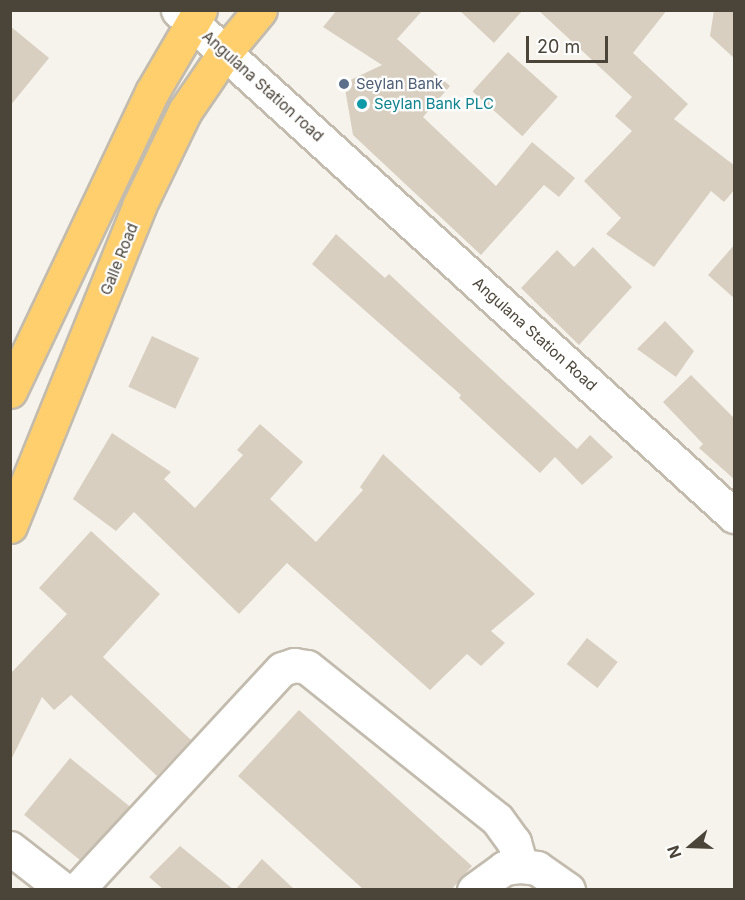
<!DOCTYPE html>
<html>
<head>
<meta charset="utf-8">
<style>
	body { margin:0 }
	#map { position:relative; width:745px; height:900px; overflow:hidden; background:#f6f3ec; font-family:Inter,sans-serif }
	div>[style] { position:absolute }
	.building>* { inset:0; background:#d8cfc1; transform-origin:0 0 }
	.roads { filter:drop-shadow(2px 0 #c2bbae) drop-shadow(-2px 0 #c2bbae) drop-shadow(0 2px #c2bbae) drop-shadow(0 -2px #c2bbae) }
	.minor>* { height:33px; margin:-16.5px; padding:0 16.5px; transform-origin:16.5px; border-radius:16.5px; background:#fff }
	.highway>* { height:33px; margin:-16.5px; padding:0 16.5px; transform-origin:16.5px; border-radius:16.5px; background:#ffcf6e }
	.dots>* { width:16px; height:16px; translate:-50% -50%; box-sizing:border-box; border:3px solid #fff; border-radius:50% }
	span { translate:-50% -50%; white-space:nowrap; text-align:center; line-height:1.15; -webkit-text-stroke:4.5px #fff; paint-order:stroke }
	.service-label { font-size:15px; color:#4e5e75 }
	.left { translate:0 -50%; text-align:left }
	.street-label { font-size:15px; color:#4b4439 }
	.culture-label { font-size:15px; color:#0d838f }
	.frame { position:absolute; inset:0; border:12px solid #4b4439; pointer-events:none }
	.north { position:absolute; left:661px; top:816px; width:60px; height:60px; -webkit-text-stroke:4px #fff; paint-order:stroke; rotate:251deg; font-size:16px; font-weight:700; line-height:24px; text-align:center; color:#4b4439 }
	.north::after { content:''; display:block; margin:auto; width:21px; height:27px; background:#4b4439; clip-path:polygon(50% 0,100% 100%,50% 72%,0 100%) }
	.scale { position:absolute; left:526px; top:36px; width:82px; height:27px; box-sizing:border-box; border:3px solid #4b4439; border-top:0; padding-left:8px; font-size:18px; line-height:21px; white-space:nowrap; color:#4b4439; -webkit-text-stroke:4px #fff; paint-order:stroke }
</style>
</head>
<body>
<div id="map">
	<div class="building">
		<div style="clip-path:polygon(337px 10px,423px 10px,397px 39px,450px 86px,423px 117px,496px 186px,532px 142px,575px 178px,559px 197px,544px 185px,481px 255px,353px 135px,344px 83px,382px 65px,323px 27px)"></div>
		<div style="clip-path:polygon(459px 10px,523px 10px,494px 43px)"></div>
		<div style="clip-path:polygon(538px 10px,667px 10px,633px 53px,688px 104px,674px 119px,735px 166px,735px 189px,724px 202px,711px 191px,654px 267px,606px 234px,621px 218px,584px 181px,632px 131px,615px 116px,632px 97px)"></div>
		<div style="clip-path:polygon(714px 10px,735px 10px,735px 59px,710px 36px)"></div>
		<div style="clip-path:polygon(10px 26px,49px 58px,10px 106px)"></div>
		<div style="left:508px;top:52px;width:67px;height:53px;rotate:42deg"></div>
		<div style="clip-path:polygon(336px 234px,385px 278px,389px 274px,577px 449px,590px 435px,613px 457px,582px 485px,555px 457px,540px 473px,459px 398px,461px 395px,312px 264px)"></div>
		<div style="clip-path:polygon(735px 244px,735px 299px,708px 275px)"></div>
		<div style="clip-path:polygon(593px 247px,632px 287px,579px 345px,521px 288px,557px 250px,574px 267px)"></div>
		<div style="clip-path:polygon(665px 321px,694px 351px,676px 377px,637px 349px)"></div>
		<div style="left:152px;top:336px;width:52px;height:56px;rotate:25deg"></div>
		<div style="clip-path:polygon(691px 375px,735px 419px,735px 480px,699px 448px,703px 444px,663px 402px)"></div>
		<div style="clip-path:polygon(260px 424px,303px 462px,270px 499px,316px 542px,363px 490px,360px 487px,383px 454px,535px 594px,491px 631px,505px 643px,481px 666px,467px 654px,430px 690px,287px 563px,239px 614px,134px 512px,116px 531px,73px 499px,112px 433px,171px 472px,164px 479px,195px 508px,243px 455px,237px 450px)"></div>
		<div style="clip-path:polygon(91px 531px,160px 594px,103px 657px,191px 740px,157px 776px,71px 695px,54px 710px,42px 697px,10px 762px,10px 674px,67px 614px,39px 588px)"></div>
		<div style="left:587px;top:638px;width:39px;height:33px;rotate:38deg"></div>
		<div style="clip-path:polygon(299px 710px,472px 866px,451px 890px,364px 890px,238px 776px)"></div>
		<div style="left:70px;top:758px;width:77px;height:73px;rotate:39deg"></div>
		<div style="clip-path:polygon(180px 846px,234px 890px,164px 890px,149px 877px)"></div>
		<div style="clip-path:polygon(262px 859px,295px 890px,235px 890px)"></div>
	</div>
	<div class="roads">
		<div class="minor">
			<div style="left:178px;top:10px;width:752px;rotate:42.3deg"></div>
			<div style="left:10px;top:848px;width:68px;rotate:37.9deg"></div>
			<div style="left:77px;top:890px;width:301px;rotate:-47.2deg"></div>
			<div style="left:282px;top:669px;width:13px;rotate:-18deg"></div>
			<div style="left:294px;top:665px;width:13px;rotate:9deg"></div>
			<div style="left:307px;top:667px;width:243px;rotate:38.7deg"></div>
			<div style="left:497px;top:819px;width:29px;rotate:54deg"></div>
			<div style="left:514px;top:842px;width:25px;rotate:74deg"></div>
			<div style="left:474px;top:890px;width:37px;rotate:-36deg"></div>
			<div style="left:504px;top:868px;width:17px;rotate:-7deg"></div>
			<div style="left:521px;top:866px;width:16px;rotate:7deg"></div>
			<div style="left:537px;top:868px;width:38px;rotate:35deg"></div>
		</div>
		<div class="highway">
			<div style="left:10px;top:391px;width:331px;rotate:-64.6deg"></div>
			<div style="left:152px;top:92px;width:95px;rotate:-59.7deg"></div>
			<div style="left:10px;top:526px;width:345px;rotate:-68deg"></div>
			<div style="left:139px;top:206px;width:106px;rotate:-64.2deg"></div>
			<div style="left:185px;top:111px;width:73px;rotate:-55.7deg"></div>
			<div style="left:226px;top:51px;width:53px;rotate:-50.3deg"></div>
		</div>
	</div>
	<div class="dots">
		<div style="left:344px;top:84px;background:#5c6f8a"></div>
		<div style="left:362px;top:104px;background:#0f9aa8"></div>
	</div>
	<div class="service-label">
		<span class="left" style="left:356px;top:84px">Seylan Bank</span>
	</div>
	<div class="street-label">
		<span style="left:263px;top:86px;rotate:42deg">Angulana Station road</span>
		<span style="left:119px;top:259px;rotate:-68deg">Galle Road</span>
		<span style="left:535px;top:334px;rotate:42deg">Angulana Station Road</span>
	</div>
	<div class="culture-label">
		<span class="left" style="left:374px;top:104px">Seylan Bank PLC</span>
	</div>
	<div class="frame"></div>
	<div class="north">N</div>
	<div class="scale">20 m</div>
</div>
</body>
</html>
